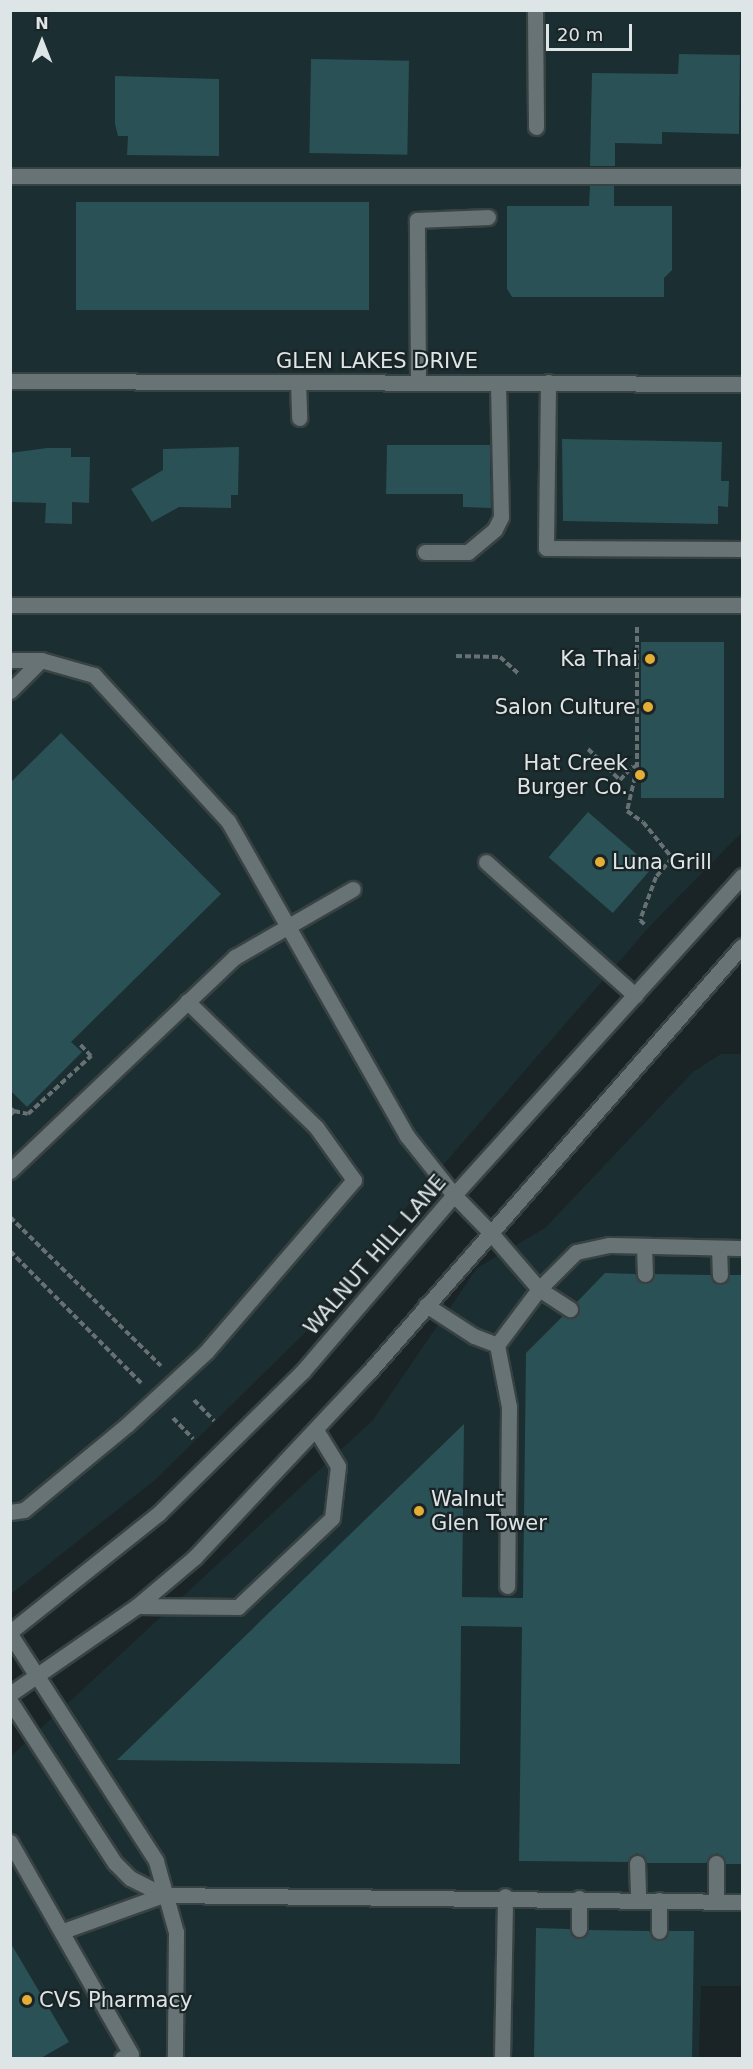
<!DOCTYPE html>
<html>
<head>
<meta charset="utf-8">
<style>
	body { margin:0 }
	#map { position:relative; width:753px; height:2069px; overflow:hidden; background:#1a2426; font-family:"DejaVu Sans",sans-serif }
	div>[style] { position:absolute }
	.built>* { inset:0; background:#1b2e31; transform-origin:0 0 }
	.building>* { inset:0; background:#2a5156; transform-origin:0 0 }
	.path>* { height:4px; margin-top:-2px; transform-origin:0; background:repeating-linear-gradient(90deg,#677072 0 6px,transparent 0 9px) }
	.roads { filter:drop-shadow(2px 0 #394243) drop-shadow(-2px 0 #394243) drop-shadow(0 2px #394243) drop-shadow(0 -2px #394243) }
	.lane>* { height:15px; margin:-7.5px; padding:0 7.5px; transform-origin:7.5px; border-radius:7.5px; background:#677375 }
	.secondary>* { height:15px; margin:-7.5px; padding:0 7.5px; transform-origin:7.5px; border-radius:7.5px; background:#677375 }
	.dots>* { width:16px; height:16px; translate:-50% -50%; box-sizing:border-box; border:3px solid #1a2426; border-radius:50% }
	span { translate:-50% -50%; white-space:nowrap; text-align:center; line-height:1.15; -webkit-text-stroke:4.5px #1a2426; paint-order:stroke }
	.street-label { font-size:21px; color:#dee5e6 }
	.poi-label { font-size:21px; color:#dee5e6 }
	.right { translate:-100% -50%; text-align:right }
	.left { translate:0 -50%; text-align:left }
	.frame { position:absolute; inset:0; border:12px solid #dee5e6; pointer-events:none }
	.north { position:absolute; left:12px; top:12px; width:60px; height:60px; -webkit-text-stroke:4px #1a2426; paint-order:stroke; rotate:0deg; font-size:16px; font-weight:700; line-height:24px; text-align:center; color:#dee5e6 }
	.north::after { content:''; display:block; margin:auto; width:21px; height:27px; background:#dee5e6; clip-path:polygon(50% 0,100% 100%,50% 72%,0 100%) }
	.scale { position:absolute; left:546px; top:24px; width:86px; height:27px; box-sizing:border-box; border:3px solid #dee5e6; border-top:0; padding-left:8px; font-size:18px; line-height:21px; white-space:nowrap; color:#dee5e6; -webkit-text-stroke:4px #1a2426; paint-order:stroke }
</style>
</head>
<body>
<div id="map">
	<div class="built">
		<div style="left:10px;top:11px;width:732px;height:593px"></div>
		<div style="clip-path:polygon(10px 609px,742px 610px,742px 832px,649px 927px,329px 1297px,314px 1324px,155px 1480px,11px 1594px)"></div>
		<div style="clip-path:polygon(721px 1054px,742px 1054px,742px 1986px,701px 1986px,699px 2058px,11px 2058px,10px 1757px,373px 1420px,477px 1268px,545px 1228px,693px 1072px)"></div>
	</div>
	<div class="building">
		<div style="clip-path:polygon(679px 54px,740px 55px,739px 134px,662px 132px,662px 144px,615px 143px,615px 166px,590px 166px,592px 73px,678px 74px)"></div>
		<div style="left:311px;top:59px;width:98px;height:94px;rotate:1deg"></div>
		<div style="clip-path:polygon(115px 76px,219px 79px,219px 156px,127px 155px,128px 136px,118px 136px,115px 124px)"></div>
		<div style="clip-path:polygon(590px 186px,614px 186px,614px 206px,672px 206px,672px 270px,664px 278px,664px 297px,512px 297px,507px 289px,507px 206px,589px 206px)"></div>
		<div style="left:76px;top:202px;width:293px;height:108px"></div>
		<div style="clip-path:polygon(562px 439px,722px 442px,721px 481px,729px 481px,728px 507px,718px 506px,718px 524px,563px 521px)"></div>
		<div style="clip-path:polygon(387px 445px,490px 445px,491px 508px,463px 507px,463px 494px,386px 494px)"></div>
		<div style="clip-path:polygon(239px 447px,238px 495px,231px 495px,231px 508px,179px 507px,152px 522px,131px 489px,163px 470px,163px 449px)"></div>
		<div style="clip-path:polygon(47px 448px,71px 448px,71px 457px,90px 457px,89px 503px,72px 502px,72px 524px,45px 523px,46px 503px,10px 502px,10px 453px)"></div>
		<div style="left:641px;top:642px;width:83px;height:156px"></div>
		<div style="clip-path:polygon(61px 733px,221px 894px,71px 1042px,82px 1052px,27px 1107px,10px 1090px,10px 783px)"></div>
		<div style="left:588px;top:812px;width:85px;height:60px;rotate:41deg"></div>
		<div style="clip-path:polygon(605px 1273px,635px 1274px,645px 1284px,655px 1274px,710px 1275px,720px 1285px,730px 1275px,742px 1275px,742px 1864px,726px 1864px,717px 1853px,706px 1863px,647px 1863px,637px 1853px,627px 1862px,519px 1861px,522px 1627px,461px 1626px,460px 1764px,117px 1760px,464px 1424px,462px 1597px,523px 1598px,526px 1353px,563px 1316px,570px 1319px,578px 1315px,577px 1302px)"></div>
		<div style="clip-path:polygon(536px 1928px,569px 1929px,578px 1939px,589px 1930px,649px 1931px,658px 1941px,669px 1931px,694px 1931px,692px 2058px,534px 2058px)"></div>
		<div style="clip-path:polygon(10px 1942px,69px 2042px,41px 2058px,10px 2058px)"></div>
	</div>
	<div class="path">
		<div style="left:456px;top:656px;width:44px;rotate:1.3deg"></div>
		<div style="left:500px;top:657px;width:25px;rotate:42deg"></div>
		<div style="left:588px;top:749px;width:45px;rotate:44.1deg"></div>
		<div style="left:620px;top:780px;width:19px;rotate:-47deg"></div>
		<div style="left:633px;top:766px;width:4px;rotate:27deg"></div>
		<div style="left:637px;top:768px;width:44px;rotate:103.1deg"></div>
		<div style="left:627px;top:811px;width:19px;rotate:35deg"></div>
		<div style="left:643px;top:822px;width:46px;rotate:51.1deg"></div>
		<div style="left:672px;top:858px;width:25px;rotate:130deg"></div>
		<div style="left:656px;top:877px;width:46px;rotate:110.4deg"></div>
		<div style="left:640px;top:920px;width:7px;rotate:45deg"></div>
		<div style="left:637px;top:768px;width:143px;rotate:-90deg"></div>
		<div style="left:10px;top:1108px;width:5px;rotate:37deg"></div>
		<div style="left:14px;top:1111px;width:6px;rotate:135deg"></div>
		<div style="left:14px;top:1111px;width:14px;rotate:12deg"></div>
		<div style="left:28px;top:1114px;width:86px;rotate:-42.6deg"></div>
		<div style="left:91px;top:1056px;width:16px;rotate:-133deg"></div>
		<div style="left:10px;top:1217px;width:212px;rotate:44.6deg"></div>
		<div style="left:10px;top:1251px;width:186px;rotate:45.2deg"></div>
		<div style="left:194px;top:1400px;width:29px;rotate:46deg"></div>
		<div style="left:173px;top:1418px;width:29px;rotate:46deg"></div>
	</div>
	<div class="roads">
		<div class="lane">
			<div style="left:535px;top:10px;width:117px;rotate:89.5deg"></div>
			<div style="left:10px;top:176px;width:732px"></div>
			<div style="left:298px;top:382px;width:36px;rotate:88deg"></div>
			<div style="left:418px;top:382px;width:162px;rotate:-90.4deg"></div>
			<div style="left:417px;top:220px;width:71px;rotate:-2.4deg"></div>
			<div style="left:548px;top:382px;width:166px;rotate:90.7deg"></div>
			<div style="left:546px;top:548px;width:196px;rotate:0.3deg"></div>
			<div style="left:425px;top:552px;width:43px"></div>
			<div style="left:468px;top:552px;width:35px;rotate:-40deg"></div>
			<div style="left:495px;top:529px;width:13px;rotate:-63deg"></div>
			<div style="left:501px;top:517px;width:134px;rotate:-91.3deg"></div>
			<div style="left:10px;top:605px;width:732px"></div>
			<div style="left:10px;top:660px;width:31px"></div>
			<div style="left:41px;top:660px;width:55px;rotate:15.8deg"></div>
			<div style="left:94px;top:675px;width:198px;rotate:47.5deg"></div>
			<div style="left:228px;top:821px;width:362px;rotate:60.4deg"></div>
			<div style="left:407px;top:1136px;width:75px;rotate:51.5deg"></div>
			<div style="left:10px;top:691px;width:44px;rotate:-45deg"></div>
			<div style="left:486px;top:862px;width:200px;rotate:41.8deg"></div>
			<div style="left:10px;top:1171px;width:311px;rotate:-43.6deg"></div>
			<div style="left:235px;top:957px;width:136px;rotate:-30deg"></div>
			<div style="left:490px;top:1232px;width:75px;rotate:49.3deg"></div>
			<div style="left:539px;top:1289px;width:37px;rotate:33deg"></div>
			<div style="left:644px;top:1246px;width:28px;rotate:88deg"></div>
			<div style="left:719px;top:1248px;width:27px;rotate:88deg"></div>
			<div style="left:426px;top:1305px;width:57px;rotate:32.9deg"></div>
			<div style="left:474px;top:1336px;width:25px;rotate:21deg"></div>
			<div style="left:497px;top:1345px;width:70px;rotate:-53.1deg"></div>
			<div style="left:539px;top:1289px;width:52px;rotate:-45deg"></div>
			<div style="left:576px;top:1252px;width:34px;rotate:-12deg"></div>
			<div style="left:609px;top:1245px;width:133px;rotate:1.3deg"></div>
			<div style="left:497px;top:1345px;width:63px;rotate:79deg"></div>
			<div style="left:509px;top:1407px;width:179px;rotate:90.6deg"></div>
			<div style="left:10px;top:1512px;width:14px;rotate:-8deg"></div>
			<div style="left:24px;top:1510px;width:135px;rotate:-39.6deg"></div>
			<div style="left:128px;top:1424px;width:106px;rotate:-42.7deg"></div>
			<div style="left:206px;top:1352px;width:227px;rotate:-49.3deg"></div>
			<div style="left:354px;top:1180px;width:65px;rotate:-125.6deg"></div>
			<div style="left:316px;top:1127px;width:180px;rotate:-135.7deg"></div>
			<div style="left:137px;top:1606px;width:101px;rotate:0.6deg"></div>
			<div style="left:238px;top:1607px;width:129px;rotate:-43.4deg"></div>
			<div style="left:332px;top:1518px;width:52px;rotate:-83.4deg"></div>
			<div style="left:338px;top:1466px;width:42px;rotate:-121.4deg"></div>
			<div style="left:37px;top:1676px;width:220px;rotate:57.2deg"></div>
			<div style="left:156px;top:1861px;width:74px;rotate:74.3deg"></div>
			<div style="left:176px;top:1932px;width:126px;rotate:90.5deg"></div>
			<div style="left:10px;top:1701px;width:193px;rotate:57.1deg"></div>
			<div style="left:115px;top:1863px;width:21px;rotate:45deg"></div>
			<div style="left:130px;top:1878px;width:37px;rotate:27deg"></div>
			<div style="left:10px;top:1842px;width:244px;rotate:60.3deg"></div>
			<div style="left:131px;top:2054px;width:10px;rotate:156deg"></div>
			<div style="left:637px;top:1863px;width:36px;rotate:88deg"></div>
			<div style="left:716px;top:1863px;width:38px;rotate:90deg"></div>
			<div style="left:579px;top:1898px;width:31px;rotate:90deg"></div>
			<div style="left:659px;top:1900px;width:31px;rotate:90deg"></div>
			<div style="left:63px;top:1931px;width:106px;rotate:-19.8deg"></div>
			<div style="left:163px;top:1895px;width:579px;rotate:0.69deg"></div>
			<div style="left:502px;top:2058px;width:162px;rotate:-88.9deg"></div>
		</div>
		<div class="secondary">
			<div style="left:10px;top:381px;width:732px;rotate:0.23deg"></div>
			<div style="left:454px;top:1195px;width:52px;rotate:45.8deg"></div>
			<div style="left:10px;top:1632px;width:191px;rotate:-38.6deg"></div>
			<div style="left:159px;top:1513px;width:202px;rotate:-44.6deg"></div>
			<div style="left:303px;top:1371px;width:232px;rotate:-49.4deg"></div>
			<div style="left:454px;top:1195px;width:430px;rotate:-47.9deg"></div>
			<div style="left:10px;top:1634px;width:50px;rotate:57.3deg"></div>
			<div style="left:10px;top:1694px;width:155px;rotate:-34.7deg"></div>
			<div style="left:137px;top:1606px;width:76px;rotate:-40.2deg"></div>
			<div style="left:195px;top:1557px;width:254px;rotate:-46.8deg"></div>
			<div style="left:369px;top:1372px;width:566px;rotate:-48.8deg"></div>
		</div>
	</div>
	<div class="dots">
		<div style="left:650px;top:659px;background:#e4ad35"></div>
		<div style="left:648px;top:707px;background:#e4ad35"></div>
		<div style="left:640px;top:775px;background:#e4ad35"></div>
		<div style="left:600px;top:862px;background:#e4ad35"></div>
		<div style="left:419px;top:1511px;background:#e4ad35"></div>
		<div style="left:27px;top:2000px;background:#e4ad35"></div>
	</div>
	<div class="street-label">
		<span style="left:377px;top:361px">GLEN LAKES DRIVE</span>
		<span style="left:375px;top:1255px;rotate:-49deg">WALNUT HILL LANE</span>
	</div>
	<div class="poi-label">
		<span class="right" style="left:638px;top:659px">Ka Thai</span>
		<span class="right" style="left:636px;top:707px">Salon Culture</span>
		<span class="right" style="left:628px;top:775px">Hat Creek<br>Burger Co.</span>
		<span class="left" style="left:612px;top:862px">Luna Grill</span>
		<span class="left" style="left:431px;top:1511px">Walnut<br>Glen Tower</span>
		<span class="left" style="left:39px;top:2000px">CVS Pharmacy</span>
	</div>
	<div class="frame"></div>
	<div class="north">N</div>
	<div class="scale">20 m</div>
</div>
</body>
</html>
